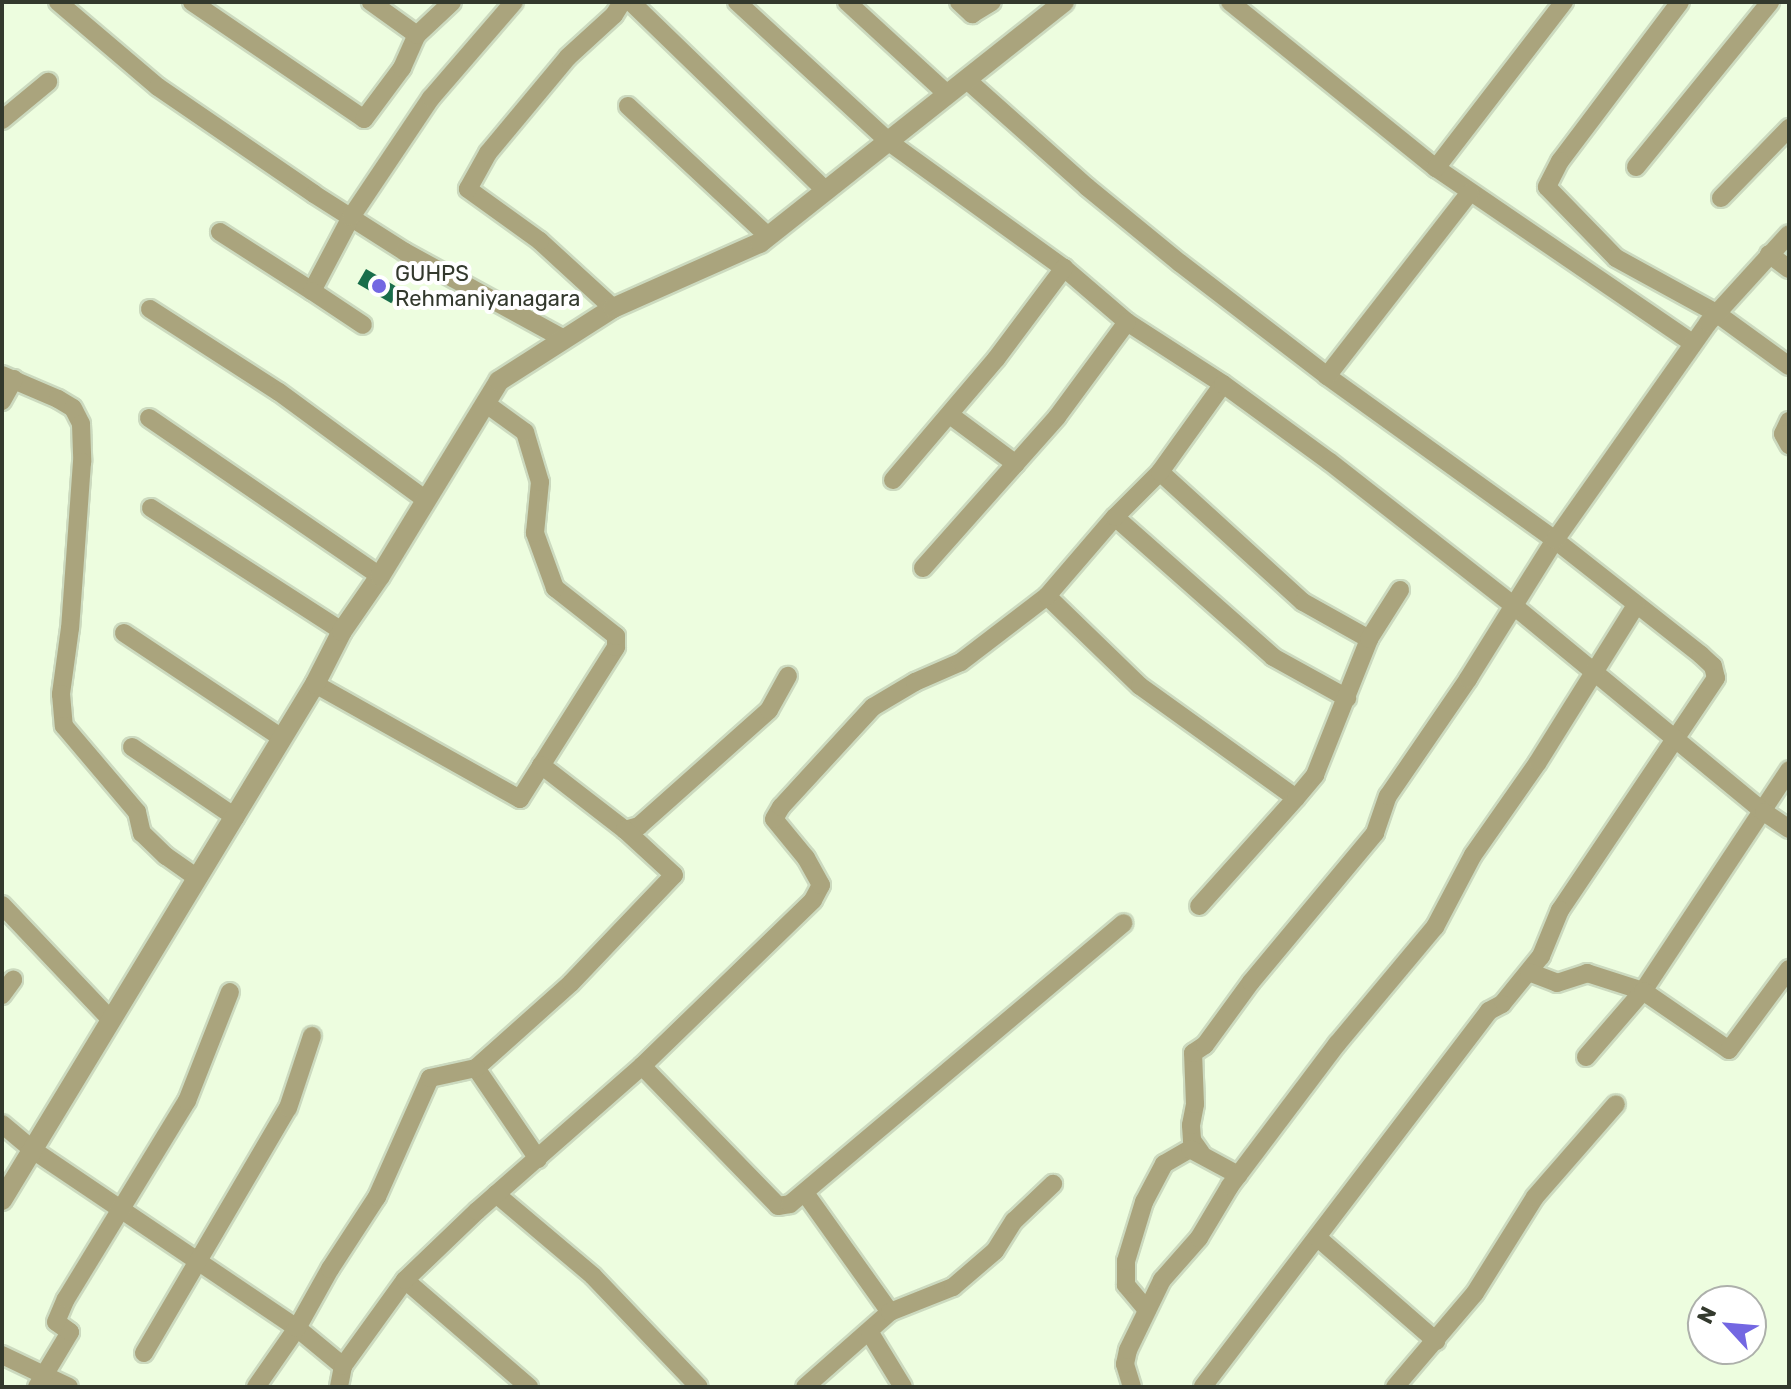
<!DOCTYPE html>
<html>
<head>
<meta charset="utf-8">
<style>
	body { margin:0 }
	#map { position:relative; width:1791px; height:1389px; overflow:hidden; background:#edfddf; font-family:Rubik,sans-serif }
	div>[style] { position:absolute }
	.shadow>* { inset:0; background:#0003 }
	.building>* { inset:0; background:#196e4b; transform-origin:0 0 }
	.roads { filter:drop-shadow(2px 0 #ccdabf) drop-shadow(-2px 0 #ccdabf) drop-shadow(0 2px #ccdabf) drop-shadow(0 -2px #ccdabf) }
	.minor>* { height:18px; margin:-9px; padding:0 9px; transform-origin:9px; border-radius:9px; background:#aaa47d }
	.tertiary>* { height:20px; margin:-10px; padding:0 10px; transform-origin:10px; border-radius:10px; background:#aaa47d }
	.dots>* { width:22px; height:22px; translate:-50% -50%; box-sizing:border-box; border:4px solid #fff; border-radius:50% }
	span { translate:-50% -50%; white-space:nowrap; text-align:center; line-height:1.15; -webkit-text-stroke:8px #fff; paint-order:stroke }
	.poi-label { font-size:22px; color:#33392d }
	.left { translate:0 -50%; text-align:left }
	.frame { position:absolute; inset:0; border:4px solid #33392d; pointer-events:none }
	.north { position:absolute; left:1687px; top:1285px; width:80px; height:80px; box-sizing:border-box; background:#fff; border:2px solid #adb0ab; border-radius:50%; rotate:296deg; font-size:22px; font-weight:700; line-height:32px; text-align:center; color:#33392d }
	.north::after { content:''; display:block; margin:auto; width:28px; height:36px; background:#7367e2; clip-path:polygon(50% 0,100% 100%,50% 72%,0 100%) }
</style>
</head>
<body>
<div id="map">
	<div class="shadow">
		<div style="clip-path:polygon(366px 272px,408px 295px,400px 307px,360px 283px)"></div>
	</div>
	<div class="building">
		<div style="left:366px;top:269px;width:39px;height:17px;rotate:30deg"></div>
	</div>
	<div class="roads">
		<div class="minor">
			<div style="left:58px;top:2px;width:131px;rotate:40.4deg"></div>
			<div style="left:158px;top:87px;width:189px;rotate:34.4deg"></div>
			<div style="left:314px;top:194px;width:108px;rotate:32.5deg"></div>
			<div style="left:405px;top:252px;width:181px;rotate:28.7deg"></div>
			<div style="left:192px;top:2px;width:208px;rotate:34.2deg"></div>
			<div style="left:364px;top:119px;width:64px;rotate:-53.3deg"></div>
			<div style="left:402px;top:68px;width:36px;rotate:-66deg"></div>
			<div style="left:417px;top:35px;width:57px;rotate:-144.3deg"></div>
			<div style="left:631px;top:2px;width:272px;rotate:44.1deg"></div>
			<div style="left:737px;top:2px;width:207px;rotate:42.6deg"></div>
			<div style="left:889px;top:142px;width:216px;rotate:35.8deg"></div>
			<div style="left:1064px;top:268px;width:83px;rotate:40.6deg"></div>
			<div style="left:1127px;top:322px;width:114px;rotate:32.9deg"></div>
			<div style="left:847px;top:2px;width:137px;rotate:42.6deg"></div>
			<div style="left:959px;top:2px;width:18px;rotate:43deg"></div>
			<div style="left:972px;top:14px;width:23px;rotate:-31deg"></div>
			<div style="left:1230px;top:2px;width:265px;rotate:38.9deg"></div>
			<div style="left:1436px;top:168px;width:311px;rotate:34.3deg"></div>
			<div style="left:1680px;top:2px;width:199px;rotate:127deg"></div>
			<div style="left:1560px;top:161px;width:29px;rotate:117deg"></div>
			<div style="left:1547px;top:187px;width:99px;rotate:45.8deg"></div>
			<div style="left:1616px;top:258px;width:114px;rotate:28.8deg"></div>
			<div style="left:1716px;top:313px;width:90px;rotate:36deg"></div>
			<div style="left:417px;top:35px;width:48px;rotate:-43.3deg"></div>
			<div style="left:967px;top:80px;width:161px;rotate:41.7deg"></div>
			<div style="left:1087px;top:187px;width:120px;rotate:39.3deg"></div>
			<div style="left:1180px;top:263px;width:185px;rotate:37.5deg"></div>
			<div style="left:1327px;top:376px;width:281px;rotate:35.7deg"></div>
			<div style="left:1555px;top:540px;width:186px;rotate:38.2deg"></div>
			<div style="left:1701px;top:655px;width:16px;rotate:43deg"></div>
			<div style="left:1713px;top:666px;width:12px;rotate:76deg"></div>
			<div style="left:1716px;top:678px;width:280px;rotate:123.9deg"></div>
			<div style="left:1560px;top:910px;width:50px;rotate:112.4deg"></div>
			<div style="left:1541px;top:956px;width:62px;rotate:129.1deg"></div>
			<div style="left:1502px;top:1004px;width:15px;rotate:152deg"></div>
			<div style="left:1489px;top:1011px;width:472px;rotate:127.3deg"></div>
			<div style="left:628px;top:106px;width:191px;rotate:42.9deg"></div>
			<div style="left:2px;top:120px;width:60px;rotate:-39.6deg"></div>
			<div style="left:1636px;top:167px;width:213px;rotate:-50.9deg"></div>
			<div style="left:1436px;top:168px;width:210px;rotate:-52.4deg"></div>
			<div style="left:1721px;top:198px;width:98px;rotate:-45.8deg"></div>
			<div style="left:220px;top:232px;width:109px;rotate:32.7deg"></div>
			<div style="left:312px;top:291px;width:84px;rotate:-62.2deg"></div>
			<div style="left:351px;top:217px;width:143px;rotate:-56.1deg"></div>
			<div style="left:431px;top:98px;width:127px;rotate:-49.2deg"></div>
			<div style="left:1769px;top:254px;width:25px;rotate:37deg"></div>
			<div style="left:312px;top:291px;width:61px;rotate:33.7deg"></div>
			<div style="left:613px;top:308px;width:99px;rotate:-137.5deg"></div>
			<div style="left:540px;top:241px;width:89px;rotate:-144.2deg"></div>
			<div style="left:468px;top:189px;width:41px;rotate:-60.9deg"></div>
			<div style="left:488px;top:153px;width:125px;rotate:-50.2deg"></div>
			<div style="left:568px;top:57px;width:62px;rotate:-42.4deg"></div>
			<div style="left:614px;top:15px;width:15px;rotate:-58deg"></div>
			<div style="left:150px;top:309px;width:153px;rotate:32.8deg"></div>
			<div style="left:279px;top:392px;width:182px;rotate:36.3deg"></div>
			<div style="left:2px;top:375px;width:61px;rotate:23.2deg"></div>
			<div style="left:58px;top:399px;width:17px;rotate:31deg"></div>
			<div style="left:73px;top:408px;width:18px;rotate:63deg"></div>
			<div style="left:81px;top:424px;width:38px;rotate:88deg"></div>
			<div style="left:82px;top:462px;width:166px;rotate:94.1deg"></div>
			<div style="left:70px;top:628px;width:67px;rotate:97.8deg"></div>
			<div style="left:61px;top:694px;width:32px;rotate:85deg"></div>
			<div style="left:64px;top:726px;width:113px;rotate:49.7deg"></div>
			<div style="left:137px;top:812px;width:22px;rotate:77deg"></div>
			<div style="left:142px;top:833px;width:33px;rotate:44deg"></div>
			<div style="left:166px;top:856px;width:38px;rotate:35deg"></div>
			<div style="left:1327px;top:376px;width:233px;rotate:-52.1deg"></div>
			<div style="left:2px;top:401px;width:25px;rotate:-61deg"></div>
			<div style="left:950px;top:415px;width:82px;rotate:36.6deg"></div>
			<div style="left:149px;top:418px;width:280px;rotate:34.4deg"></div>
			<div style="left:1789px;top:421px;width:14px;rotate:115deg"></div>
			<div style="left:1783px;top:434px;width:13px;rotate:61deg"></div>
			<div style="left:1160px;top:472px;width:193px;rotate:42.3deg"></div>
			<div style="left:1303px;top:602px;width:76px;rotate:29.3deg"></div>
			<div style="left:893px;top:480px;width:159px;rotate:-49.6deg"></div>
			<div style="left:996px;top:359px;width:114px;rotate:-53.2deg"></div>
			<div style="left:151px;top:508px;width:227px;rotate:32.8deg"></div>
			<div style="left:1115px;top:517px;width:211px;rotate:41.5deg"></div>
			<div style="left:1273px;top:657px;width:85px;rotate:29deg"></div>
			<div style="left:923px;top:568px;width:202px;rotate:-48.4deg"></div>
			<div style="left:1057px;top:417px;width:118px;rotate:-53.6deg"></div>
			<div style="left:1047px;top:596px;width:129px;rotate:44.1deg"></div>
			<div style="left:1140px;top:686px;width:192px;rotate:35.7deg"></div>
			<div style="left:1296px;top:798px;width:145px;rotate:131.9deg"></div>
			<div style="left:124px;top:633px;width:190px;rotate:33.6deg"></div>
			<div style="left:315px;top:684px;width:235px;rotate:29.3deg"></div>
			<div style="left:520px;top:799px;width:180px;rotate:-57.7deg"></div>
			<div style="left:616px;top:647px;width:11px;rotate:-90deg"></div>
			<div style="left:616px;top:636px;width:78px;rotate:-141.8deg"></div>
			<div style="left:555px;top:588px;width:59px;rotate:-110deg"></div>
			<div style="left:535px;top:533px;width:51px;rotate:-84.4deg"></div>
			<div style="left:540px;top:482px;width:52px;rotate:-106.7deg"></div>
			<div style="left:525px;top:432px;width:49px;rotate:-144.1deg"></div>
			<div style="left:132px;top:747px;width:125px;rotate:34.2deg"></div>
			<div style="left:541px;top:765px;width:106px;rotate:37.7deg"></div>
			<div style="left:625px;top:830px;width:15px;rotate:-16deg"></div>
			<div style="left:639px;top:826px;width:174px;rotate:-41.7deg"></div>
			<div style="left:769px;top:710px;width:39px;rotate:-61deg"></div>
			<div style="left:1296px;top:798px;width:30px;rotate:-50deg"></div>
			<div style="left:1315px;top:775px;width:146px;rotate:-68.3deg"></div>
			<div style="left:1369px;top:639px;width:58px;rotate:-57.7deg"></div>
			<div style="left:2px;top:905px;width:158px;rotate:46.5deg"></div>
			<div style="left:1529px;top:972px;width:30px;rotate:21deg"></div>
			<div style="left:1557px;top:983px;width:32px;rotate:-18deg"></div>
			<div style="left:1587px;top:973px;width:59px;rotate:17.8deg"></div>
			<div style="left:1643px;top:991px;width:265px;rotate:-56.5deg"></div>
			<div style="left:2px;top:995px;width:19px;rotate:-54deg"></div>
			<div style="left:1586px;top:1057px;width:87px;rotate:-49.2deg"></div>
			<div style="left:1643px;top:991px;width:104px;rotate:34.5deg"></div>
			<div style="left:1729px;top:1050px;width:101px;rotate:-53.5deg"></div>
			<div style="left:642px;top:1066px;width:238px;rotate:-44.1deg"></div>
			<div style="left:813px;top:900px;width:17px;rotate:-62deg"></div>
			<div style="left:821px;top:885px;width:31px;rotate:-119deg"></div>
			<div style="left:806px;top:858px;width:50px;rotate:-129.4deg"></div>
			<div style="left:774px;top:819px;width:14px;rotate:-60deg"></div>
			<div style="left:781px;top:807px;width:136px;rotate:-47.4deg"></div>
			<div style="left:873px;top:707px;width:49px;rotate:-30.8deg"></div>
			<div style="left:915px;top:682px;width:50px;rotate:-23.5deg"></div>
			<div style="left:961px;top:662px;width:108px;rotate:-37.5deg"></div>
			<div style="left:1047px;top:596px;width:104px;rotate:-49.3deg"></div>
			<div style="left:1115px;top:517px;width:64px;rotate:-45deg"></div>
			<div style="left:1160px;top:472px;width:108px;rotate:-54.4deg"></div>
			<div style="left:1223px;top:384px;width:132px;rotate:36.1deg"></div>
			<div style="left:1330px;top:462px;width:234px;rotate:38deg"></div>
			<div style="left:1514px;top:606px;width:324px;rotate:39.5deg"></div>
			<div style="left:1764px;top:812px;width:30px;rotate:34deg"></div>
			<div style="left:2px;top:1124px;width:40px;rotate:40deg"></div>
			<div style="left:33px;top:1150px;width:318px;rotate:34deg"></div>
			<div style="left:297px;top:1328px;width:60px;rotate:39.6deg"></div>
			<div style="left:343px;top:1366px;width:21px;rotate:101deg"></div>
			<div style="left:1201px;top:1153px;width:16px;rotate:-125deg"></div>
			<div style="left:1192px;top:1140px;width:15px;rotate:-94deg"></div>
			<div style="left:1191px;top:1125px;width:21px;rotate:-79deg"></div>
			<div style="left:1195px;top:1104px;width:51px;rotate:-92.2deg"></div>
			<div style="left:1193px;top:1053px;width:14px;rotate:-34deg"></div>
			<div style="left:1205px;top:1045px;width:78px;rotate:-53.9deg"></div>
			<div style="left:1251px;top:982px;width:194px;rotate:-50.2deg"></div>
			<div style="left:1375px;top:833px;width:39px;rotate:-71deg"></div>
			<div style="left:1388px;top:796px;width:142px;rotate:-55.6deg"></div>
			<div style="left:1468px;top:679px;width:164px;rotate:-58deg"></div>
			<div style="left:1555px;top:540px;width:266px;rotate:-54.8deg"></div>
			<div style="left:1708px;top:323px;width:120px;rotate:-47.7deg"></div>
			<div style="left:538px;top:1159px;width:110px;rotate:-124.3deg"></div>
			<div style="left:476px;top:1068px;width:127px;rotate:-41.8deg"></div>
			<div style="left:571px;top:983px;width:149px;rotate:-46.4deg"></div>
			<div style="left:674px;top:875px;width:67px;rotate:-137.4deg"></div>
			<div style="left:805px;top:1193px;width:146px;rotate:54.5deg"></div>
			<div style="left:890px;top:1312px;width:113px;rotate:138.6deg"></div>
			<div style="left:496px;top:1194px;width:127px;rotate:40.2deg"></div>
			<div style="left:593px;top:1276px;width:153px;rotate:46.3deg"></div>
			<div style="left:1318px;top:1238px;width:157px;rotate:41.1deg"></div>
			<div style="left:405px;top:1280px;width:164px;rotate:40.8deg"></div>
			<div style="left:1147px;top:1310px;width:33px;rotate:-130deg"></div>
			<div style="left:1126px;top:1285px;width:24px;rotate:-90deg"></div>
			<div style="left:1126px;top:1261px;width:62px;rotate:-73deg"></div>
			<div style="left:1144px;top:1202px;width:43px;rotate:-62.2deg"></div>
			<div style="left:1164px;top:1164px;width:30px;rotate:-30deg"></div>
			<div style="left:1190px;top:1149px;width:55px;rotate:28.4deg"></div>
			<div style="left:890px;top:1312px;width:68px;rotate:-21.6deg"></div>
			<div style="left:953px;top:1287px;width:55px;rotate:-40.6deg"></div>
			<div style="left:995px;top:1251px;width:36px;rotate:-58deg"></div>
			<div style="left:1014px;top:1221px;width:54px;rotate:-43.5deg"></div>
			<div style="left:870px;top:1333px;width:63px;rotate:58.6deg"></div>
			<div style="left:144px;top:1353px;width:284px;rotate:-59.6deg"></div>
			<div style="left:288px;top:1108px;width:76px;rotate:-71.6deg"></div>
			<div style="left:2px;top:1355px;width:74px;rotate:25.5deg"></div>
			<div style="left:343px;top:1366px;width:106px;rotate:-54.2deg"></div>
			<div style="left:405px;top:1280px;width:100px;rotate:-43.8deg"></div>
			<div style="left:477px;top:1211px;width:220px;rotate:-41.3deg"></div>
			<div style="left:642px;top:1066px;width:195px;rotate:45.8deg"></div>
			<div style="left:778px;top:1206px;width:12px;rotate:-9deg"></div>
			<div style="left:790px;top:1204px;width:436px;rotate:-40.1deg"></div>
			<div style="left:37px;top:1387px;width:64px;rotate:-59deg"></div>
			<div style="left:70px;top:1332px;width:17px;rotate:-144deg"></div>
			<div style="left:56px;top:1322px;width:25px;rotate:-67deg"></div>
			<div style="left:66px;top:1299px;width:232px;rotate:-58.6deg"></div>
			<div style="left:187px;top:1101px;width:117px;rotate:-68.5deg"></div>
			<div style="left:256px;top:1387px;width:72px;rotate:-55.2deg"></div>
			<div style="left:297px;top:1328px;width:68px;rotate:-60.8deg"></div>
			<div style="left:330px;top:1269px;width:86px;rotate:-56.9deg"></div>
			<div style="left:377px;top:1197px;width:130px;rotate:-66deg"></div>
			<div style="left:430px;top:1078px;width:47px;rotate:-12.3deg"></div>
			<div style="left:1132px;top:1387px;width:24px;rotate:-107deg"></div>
			<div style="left:1125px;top:1364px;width:14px;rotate:-78deg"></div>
			<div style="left:1128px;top:1350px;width:78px;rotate:-64.1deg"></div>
			<div style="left:1162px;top:1280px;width:56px;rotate:-48.6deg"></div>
			<div style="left:1199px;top:1238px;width:61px;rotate:-59.2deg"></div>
			<div style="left:1230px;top:1186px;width:178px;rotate:-53deg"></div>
			<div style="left:1337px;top:1044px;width:153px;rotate:-50.1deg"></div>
			<div style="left:1435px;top:927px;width:81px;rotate:-62.2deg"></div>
			<div style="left:1473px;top:855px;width:113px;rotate:-55deg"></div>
			<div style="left:1538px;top:762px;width:185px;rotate:-58deg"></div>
			<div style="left:1395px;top:1387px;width:123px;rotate:-49.6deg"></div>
			<div style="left:1475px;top:1293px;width:113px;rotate:-58deg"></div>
			<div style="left:1535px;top:1197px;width:123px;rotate:-48.9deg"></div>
		</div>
		<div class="tertiary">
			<div style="left:2px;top:1200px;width:604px;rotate:-58.76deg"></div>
			<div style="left:315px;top:684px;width:59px;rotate:-63deg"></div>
			<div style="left:342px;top:631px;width:67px;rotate:-55.4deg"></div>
			<div style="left:380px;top:576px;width:228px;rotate:-58.6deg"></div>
			<div style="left:499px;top:381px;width:135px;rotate:-32.6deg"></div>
			<div style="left:613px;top:308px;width:161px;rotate:-23.9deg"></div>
			<div style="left:760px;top:243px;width:388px;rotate:-38.4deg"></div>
		</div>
	</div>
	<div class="dots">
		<div style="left:379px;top:286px;background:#7367e2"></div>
	</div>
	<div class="poi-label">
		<span class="left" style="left:395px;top:286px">GUHPS<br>Rehmaniyanagara</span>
	</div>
	<div class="frame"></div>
	<div class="north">N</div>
</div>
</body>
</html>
